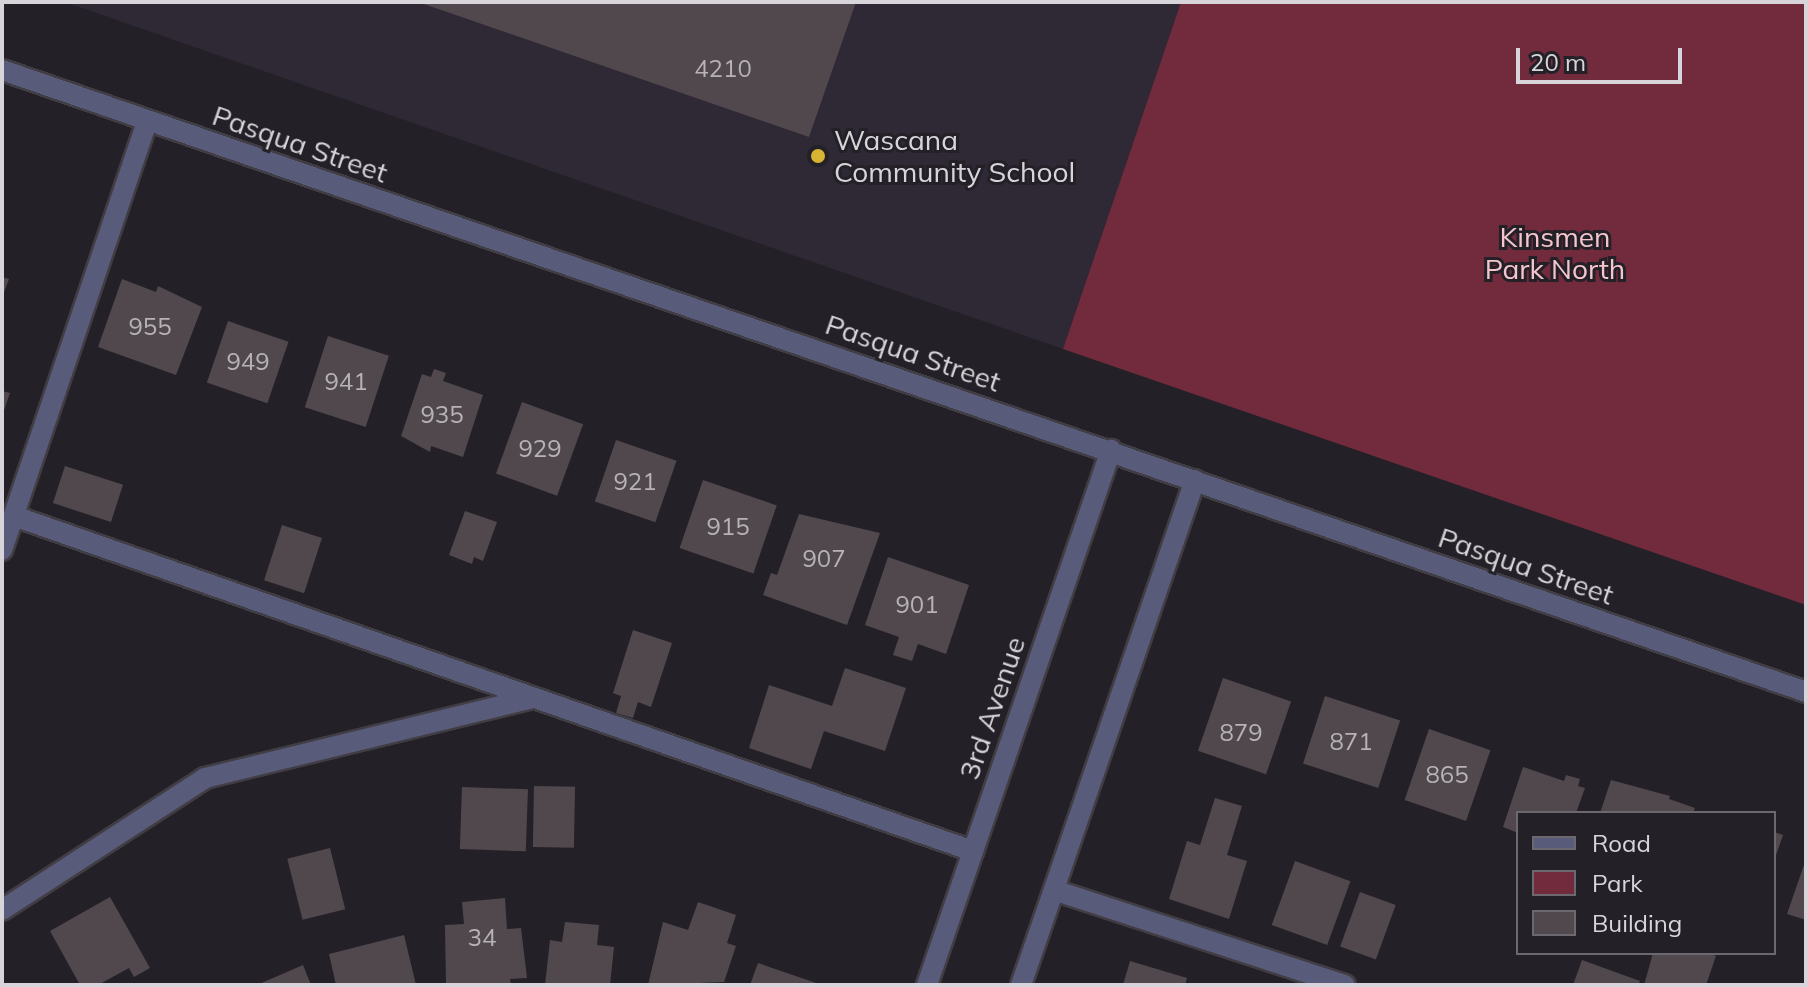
<!DOCTYPE html>
<html>
<head>
<meta charset="utf-8">
<style>
	body { margin:0 }
	#map { position:relative; width:1808px; height:987px; overflow:hidden; background:#242027; font-family:Mulish,sans-serif }
	div>[style] { position:absolute }
	.built>* { inset:0; background:#2f2835 }
	.green>* { inset:0; background:#712b3d }
	.building>* { inset:0; background:#51484e; transform-origin:0 0 }
	.roads { filter:drop-shadow(2px 0 #413d44) drop-shadow(-2px 0 #413d44) drop-shadow(0 2px #413d44) drop-shadow(0 -2px #413d44) }
	.service>* { height:20px; margin:-10px; padding:0 10px; transform-origin:10px; border-radius:10px; background:#595b7a }
	.minor>* { height:20px; margin:-10px; padding:0 10px; transform-origin:10px; border-radius:10px; background:#595b7a }
	.dots>* { width:22px; height:22px; translate:-50% -50%; box-sizing:border-box; border:4px solid #242027; border-radius:50% }
	span { translate:-50% -50%; white-space:nowrap; text-align:center; line-height:1.15; -webkit-text-stroke:6px #242027; paint-order:stroke }
	.number-label { font-size:24px; color:#b6b2b7 }
	.number-label span { -webkit-text-stroke-width:0 }
	.poi-label { font-size:28px; color:#d7d5da }
	.left { translate:0 -50%; text-align:left }
	.street-label { font-size:28px; color:#d7d5da }
	.park-label { font-size:28px; color:#f5c5cd }
	.frame { position:absolute; inset:0; border:4px solid #d7d5da; pointer-events:none }
	.legend { position:absolute; left:1516px; top:811px; width:260px; height:144px; box-sizing:border-box; background:#242027; border:2px solid #6c686f; margin:0; padding:10px 14px; list-style:none; font-size:24px; color:#d7d5da }
	.legend li { display:flex; align-items:center; gap:16px; height:40px }
	.legend b { width:40px; border:2px solid #6c686f }
	.scale { position:absolute; left:1516px; top:48px; width:166px; height:36px; box-sizing:border-box; border:4px solid #d7d5da; border-top:0; padding-left:10px; font-size:24px; line-height:28px; white-space:nowrap; color:#d7d5da; -webkit-text-stroke:6px #242027; paint-order:stroke }
</style>
</head>
<body>
<div id="map">
	<div class="built">
		<div style="clip-path:polygon(65px 2px,1181px 2px,1063px 349px)"></div>
	</div>
	<div class="green">
		<div style="clip-path:polygon(1181px 2px,1806px 2px,1806px 605px,1063px 349px)"></div>
	</div>
	<div class="building">
		<div style="clip-path:polygon(418px 2px,856px 2px,809px 137px)"></div>
		<div style="clip-path:polygon(2px 277px,9px 279px,2px 298px)"></div>
		<div style="clip-path:polygon(122px 279px,156px 292px,158px 286px,202px 307px,176px 375px,98px 347px)"></div>
		<div style="left:228px;top:321px;width:64px;height:65px;rotate:19deg"></div>
		<div style="left:328px;top:336px;width:64px;height:75px;rotate:18deg"></div>
		<div style="clip-path:polygon(434px 369px,446px 373px,443px 381px,483px 395px,463px 457px,431px 446px,430px 452px,401px 436px,422px 374px,431px 377px)"></div>
		<div style="clip-path:polygon(2px 391px,10px 393px,2px 416px)"></div>
		<div style="left:522px;top:402px;width:65px;height:76px;rotate:20deg"></div>
		<div style="left:616px;top:440px;width:64px;height:65px;rotate:19deg"></div>
		<div style="left:65px;top:466px;width:61px;height:39px;rotate:18deg"></div>
		<div style="left:703px;top:480px;width:78px;height:72px;rotate:19deg"></div>
		<div style="clip-path:polygon(465px 511px,497px 522px,483px 561px,474px 557px,472px 564px,449px 555px)"></div>
		<div style="clip-path:polygon(799px 514px,880px 533px,847px 625px,763px 595px,771px 573px,777px 575px)"></div>
		<div style="left:282px;top:525px;width:42px;height:58px;rotate:18deg"></div>
		<div style="clip-path:polygon(888px 557px,969px 585px,946px 654px,918px 644px,912px 661px,893px 655px,899px 637px,865px 625px)"></div>
		<div style="clip-path:polygon(633px 630px,672px 643px,651px 707px,638px 702px,633px 718px,616px 713px,621px 696px,613px 693px)"></div>
		<div style="clip-path:polygon(845px 668px,906px 688px,885px 751px,824px 731px,811px 769px,749px 748px,769px 685px,832px 706px)"></div>
		<div style="left:1223px;top:678px;width:72px;height:77px;rotate:19deg"></div>
		<div style="left:1325px;top:696px;width:79px;height:71px;rotate:18deg"></div>
		<div style="left:1429px;top:729px;width:65px;height:75px;rotate:19deg"></div>
		<div style="clip-path:polygon(1523px 767px,1564px 781px,1566px 775px,1580px 779px,1578px 786px,1585px 788px,1576px 813px,1518px 813px,1518px 833px,1503px 827px)"></div>
		<div style="clip-path:polygon(1611px 780px,1670px 796px,1669px 799px,1695px 808px,1693px 813px,1600px 813px)"></div>
		<div style="left:534px;top:786px;width:41px;height:61px;rotate:1deg"></div>
		<div style="left:462px;top:787px;width:66px;height:62px;rotate:2deg"></div>
		<div style="clip-path:polygon(1215px 798px,1242px 806px,1227px 855px,1247px 861px,1229px 919px,1169px 899px,1187px 841px,1200px 845px)"></div>
		<div style="clip-path:polygon(1774px 832px,1783px 835px,1774px 861px)"></div>
		<div style="left:330px;top:848px;width:63px;height:44px;rotate:76deg"></div>
		<div style="clip-path:polygon(1806px 859px,1806px 920px,1787px 914px)"></div>
		<div style="left:1295px;top:861px;width:59px;height:68px;rotate:20deg"></div>
		<div style="left:1360px;top:892px;width:38px;height:58px;rotate:20deg"></div>
		<div style="clip-path:polygon(110px 897px,150px 968px,134px 977px,129px 968px,98px 985px,80px 985px,50px 931px)"></div>
		<div style="clip-path:polygon(505px 898px,507px 929px,521px 928px,527px 978px,510px 979px,511px 985px,446px 985px,445px 925px,464px 924px,462px 902px)"></div>
		<div style="clip-path:polygon(698px 902px,736px 915px,727px 943px,736px 946px,724px 982px,648px 985px,663px 922px,688px 930px)"></div>
		<div style="clip-path:polygon(565px 922px,599px 925px,597px 945px,614px 947px,610px 985px,545px 985px,550px 940px,562px 942px)"></div>
		<div style="clip-path:polygon(404px 935px,416px 985px,336px 985px,329px 954px)"></div>
		<div style="clip-path:polygon(1653px 953px,1709px 953px,1716px 956px,1706px 985px,1644px 985px)"></div>
		<div style="clip-path:polygon(1582px 960px,1640px 981px,1638px 985px,1573px 985px)"></div>
		<div style="clip-path:polygon(1130px 961px,1187px 978px,1185px 985px,1123px 985px)"></div>
		<div style="clip-path:polygon(758px 963px,822px 985px,750px 985px)"></div>
		<div style="clip-path:polygon(303px 965px,311px 985px,257px 985px)"></div>
	</div>
	<div class="roads">
		<div class="service">
			<div style="left:14px;top:516px;width:1016px;rotate:19.26deg"></div>
			<div style="left:2px;top:550px;width:453px;rotate:-71.3deg"></div>
			<div style="left:1054px;top:890px;width:306px;rotate:18.1deg"></div>
			<div style="left:2px;top:910px;width:242px;rotate:-33deg"></div>
			<div style="left:205px;top:778px;width:337px;rotate:-13.7deg"></div>
		</div>
		<div class="minor">
			<div style="left:2px;top:70px;width:1908px;rotate:19.02deg"></div>
			<div style="left:927px;top:985px;width:566px;rotate:-71.02deg"></div>
			<div style="left:1021px;top:985px;width:534px;rotate:-70.99deg"></div>
		</div>
	</div>
	<div class="dots">
		<div style="left:818px;top:156px;background:#d7b434"></div>
	</div>
	<div class="number-label">
		<span style="left:723px;top:69px">4210</span>
		<span style="left:150px;top:327px">955</span>
		<span style="left:248px;top:362px">949</span>
		<span style="left:346px;top:382px">941</span>
		<span style="left:442px;top:415px">935</span>
		<span style="left:540px;top:449px">929</span>
		<span style="left:635px;top:482px">921</span>
		<span style="left:728px;top:527px">915</span>
		<span style="left:824px;top:559px">907</span>
		<span style="left:917px;top:605px">901</span>
		<span style="left:1241px;top:733px">879</span>
		<span style="left:1351px;top:742px">871</span>
		<span style="left:1447px;top:775px">865</span>
		<span style="left:482px;top:938px">34</span>
	</div>
	<div class="poi-label">
		<span class="left" style="left:834px;top:156px">Wascana<br>Community School</span>
	</div>
	<div class="street-label">
		<span style="left:300px;top:144px;rotate:19deg">Pasqua Street</span>
		<span style="left:913px;top:353px;rotate:19deg">Pasqua Street</span>
		<span style="left:1526px;top:566px;rotate:19deg">Pasqua Street</span>
		<span style="left:992px;top:708px;rotate:-71deg">3rd Avenue</span>
	</div>
	<div class="park-label">
		<span style="left:1555px;top:253px">Kinsmen<br>Park North</span>
	</div>
	<div class="frame"></div>
	<ul class="legend">
	<li><b style="height:10px;background:#595b7a"></b>Road</li>
	<li><b style="height:22px;background:#712b3d"></b>Park</li>
	<li><b style="height:22px;background:#51484e"></b>Building</li>
	</ul>
	<div class="scale">20 m</div>
</div>
</body>
</html>
